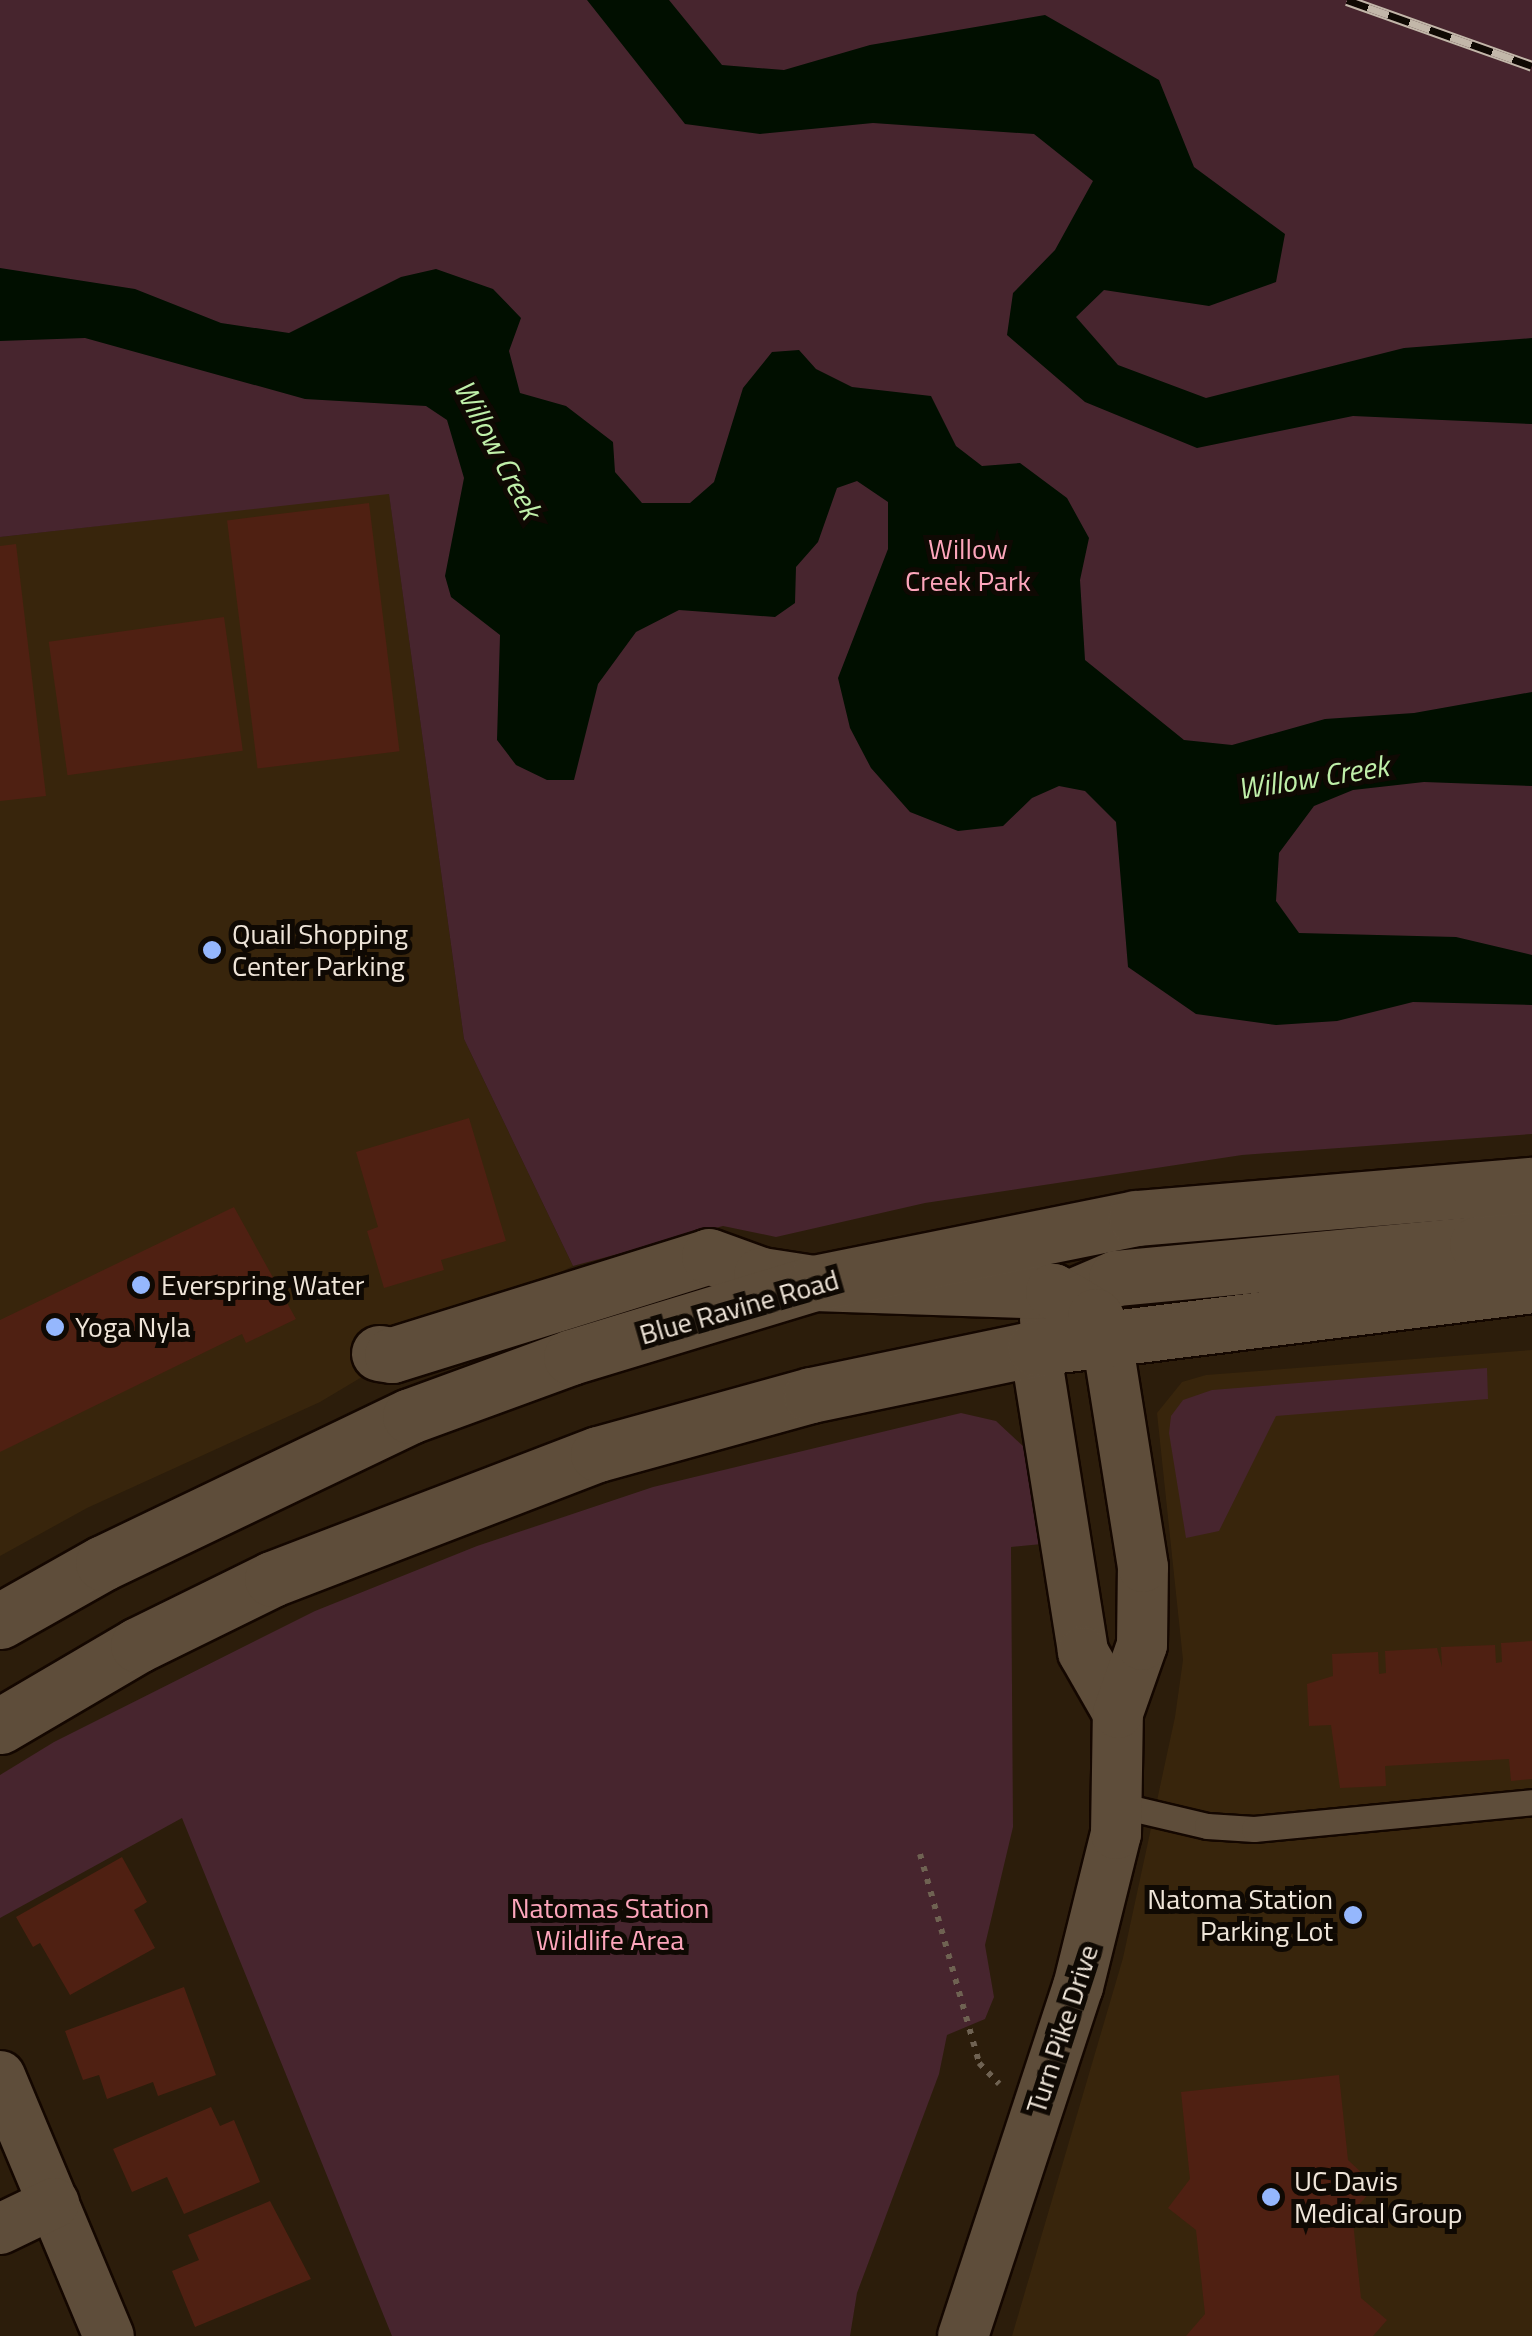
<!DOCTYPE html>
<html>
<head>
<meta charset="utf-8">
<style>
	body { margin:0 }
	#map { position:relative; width:1532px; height:2336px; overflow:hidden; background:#2c1d0b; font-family:"Titillium Web",sans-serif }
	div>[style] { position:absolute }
	.built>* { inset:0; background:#38250c }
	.green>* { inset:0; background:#47252e }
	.water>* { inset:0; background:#010f00 }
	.building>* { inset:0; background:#4f2012; transform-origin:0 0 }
	.path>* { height:6px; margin-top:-3px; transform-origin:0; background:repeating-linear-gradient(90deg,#6f6252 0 5px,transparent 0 13px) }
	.roads { filter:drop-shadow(2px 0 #140700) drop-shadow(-2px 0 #140700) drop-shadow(0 2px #140700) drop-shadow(0 -2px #140700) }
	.lane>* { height:25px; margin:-12.5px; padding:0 12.5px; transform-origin:12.5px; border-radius:12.5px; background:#5e4d3a }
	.street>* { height:50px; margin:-25px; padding:0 25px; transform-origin:25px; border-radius:25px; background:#5e4d3a }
	.secondary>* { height:55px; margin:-27.5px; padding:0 27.5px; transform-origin:27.5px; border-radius:27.5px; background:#5e4d3a }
	.rail>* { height:11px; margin-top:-5.5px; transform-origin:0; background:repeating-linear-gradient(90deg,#0f0903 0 22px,#c2b7a9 0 44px); box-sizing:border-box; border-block:2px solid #c2b7a9 }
	.dots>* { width:28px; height:28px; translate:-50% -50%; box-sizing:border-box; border:5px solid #0f0903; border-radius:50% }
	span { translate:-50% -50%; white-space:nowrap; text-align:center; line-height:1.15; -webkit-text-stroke:10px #0f0903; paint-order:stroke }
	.park-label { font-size:28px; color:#fea6bc }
	.poi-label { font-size:28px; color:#efe5d9 }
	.left { translate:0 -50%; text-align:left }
	.right { translate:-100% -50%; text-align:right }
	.street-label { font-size:28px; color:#efe5d9 }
	.water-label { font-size:30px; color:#bfefa9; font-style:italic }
</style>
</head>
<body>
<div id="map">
	<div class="built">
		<div style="clip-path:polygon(389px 493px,464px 1039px,573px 1266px,439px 1331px,320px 1402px,87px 1508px,0 1556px,0 537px)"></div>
		<div style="clip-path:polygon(1532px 1350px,1532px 2336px,1012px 2336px,1123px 1958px,1175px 1717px,1183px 1660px,1157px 1413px,1182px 1382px,1206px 1375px)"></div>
	</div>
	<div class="green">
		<div style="clip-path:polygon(0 0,1532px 0,1532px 1134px,1242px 1155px,925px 1203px,776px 1237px,723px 1226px,573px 1266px,464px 1039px,389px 494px,0 537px)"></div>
		<div style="clip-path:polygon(1487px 1368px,1488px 1399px,1276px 1416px,1219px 1531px,1186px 1538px,1169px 1433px,1171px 1416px,1183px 1400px,1212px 1390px)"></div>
		<div style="clip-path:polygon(961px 1413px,996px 1421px,1025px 1448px,1042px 1544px,1011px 1547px,1013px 1827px,985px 1945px,994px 1997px,985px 2019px,947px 2035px,939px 2074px,857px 2293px,850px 2336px,392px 2336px,182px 1818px,0 1918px,0 1775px,54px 1742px,315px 1611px,477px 1546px,653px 1487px)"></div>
	</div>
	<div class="water">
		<div style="clip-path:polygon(587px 0,669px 0,722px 65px,784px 70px,870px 45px,1045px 15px,1159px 80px,1194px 167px,1285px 234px,1276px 282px,1209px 306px,1104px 290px,1076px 317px,1118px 365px,1206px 398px,1404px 348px,1532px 338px,1532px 424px,1353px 416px,1197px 448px,1085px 402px,1007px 335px,1013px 293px,1055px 250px,1093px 181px,1034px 134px,873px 123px,760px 134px,685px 124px)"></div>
		<div style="clip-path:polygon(0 268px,135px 289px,221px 323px,289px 333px,401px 277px,436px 269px,493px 289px,521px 318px,509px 351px,520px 393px,566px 406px,613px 442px,615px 472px,642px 503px,690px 503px,714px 482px,743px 388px,772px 352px,799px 350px,816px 369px,852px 387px,931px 396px,956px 446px,982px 466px,1020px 463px,1067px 498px,1089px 538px,1080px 580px,1085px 660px,1184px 740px,1232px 745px,1325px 719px,1414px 713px,1532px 692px,1532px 786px,1424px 782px,1353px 790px,1314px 806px,1279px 853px,1276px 901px,1299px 933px,1456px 937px,1532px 955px,1532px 1005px,1413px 1002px,1337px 1021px,1276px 1025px,1196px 1014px,1128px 967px,1116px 822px,1085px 791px,1059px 786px,1032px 798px,1003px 826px,958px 831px,910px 812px,871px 768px,850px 728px,838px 678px,888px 549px,888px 502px,857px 481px,837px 488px,818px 542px,796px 567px,795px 603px,775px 617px,679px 610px,636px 632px,598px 684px,574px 780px,547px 780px,516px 765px,497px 740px,500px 635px,451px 597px,445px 576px,464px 478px,447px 420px,426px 406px,305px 399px,85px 338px,0 341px)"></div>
	</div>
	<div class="building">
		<div style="left:369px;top:503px;width:250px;height:143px;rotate:83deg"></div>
		<div style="clip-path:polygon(16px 544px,46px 796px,0 801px,0 546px)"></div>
		<div style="left:224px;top:617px;width:135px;height:177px;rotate:82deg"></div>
		<div style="clip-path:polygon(469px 1118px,506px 1241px,441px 1260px,444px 1270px,384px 1288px,367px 1231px,378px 1227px,356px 1152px)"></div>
		<div style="clip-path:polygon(234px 1207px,296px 1319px,246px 1343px,242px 1334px,0 1452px,0 1320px)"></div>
		<div style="clip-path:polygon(1532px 1641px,1532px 1779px,1511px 1781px,1509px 1759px,1385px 1766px,1386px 1786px,1340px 1788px,1331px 1725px,1309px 1726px,1307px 1684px,1333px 1676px,1332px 1654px,1378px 1652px,1379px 1674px,1386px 1673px,1385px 1651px,1437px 1648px,1442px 1667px,1441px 1647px,1495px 1645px,1496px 1663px,1502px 1662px,1501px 1643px)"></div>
		<div style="clip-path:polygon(122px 1857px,147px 1902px,134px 1910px,155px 1948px,70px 1995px,40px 1943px,33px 1947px,16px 1917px)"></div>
		<div style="clip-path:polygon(184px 1987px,216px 2075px,158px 2096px,153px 2082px,107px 2099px,99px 2075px,83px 2080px,65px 2031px)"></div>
		<div style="clip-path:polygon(1339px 2075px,1348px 2160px,1376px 2186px,1352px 2212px,1361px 2298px,1387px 2320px,1373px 2336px,1186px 2336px,1205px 2314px,1196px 2230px,1168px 2208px,1190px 2179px,1181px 2092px)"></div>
		<div style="clip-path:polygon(211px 2107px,220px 2126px,234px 2120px,260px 2182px,184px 2214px,167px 2177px,132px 2192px,113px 2149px)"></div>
		<div style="clip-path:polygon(270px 2201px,311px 2279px,195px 2327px,172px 2271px,199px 2260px,188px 2235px)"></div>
	</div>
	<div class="path">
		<div style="left:920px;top:1854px;width:217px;rotate:74.2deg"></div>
		<div style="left:979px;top:2063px;width:29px;rotate:46deg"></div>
	</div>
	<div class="roads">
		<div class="lane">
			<div style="left:1118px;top:1805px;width:91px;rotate:13.3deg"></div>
			<div style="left:1207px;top:1826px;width:47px;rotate:3.7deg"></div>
			<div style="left:1254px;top:1829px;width:279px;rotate:-5.5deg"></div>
		</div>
		<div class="street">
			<div style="left:1035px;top:1348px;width:308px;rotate:81deg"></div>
			<div style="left:1083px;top:1652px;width:70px;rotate:60.2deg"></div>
			<div style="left:0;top:2076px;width:282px;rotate:67.3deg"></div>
			<div style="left:0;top:2229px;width:60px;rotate:-25.7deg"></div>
			<div style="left:963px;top:2336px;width:367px;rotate:-71.8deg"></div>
			<div style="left:1078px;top:1987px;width:158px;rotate:-76.1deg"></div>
			<div style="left:1116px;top:1834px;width:121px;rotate:-89.1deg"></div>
			<div style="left:1118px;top:1713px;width:72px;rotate:-70.6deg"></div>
			<div style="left:1142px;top:1645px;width:78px;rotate:-89.3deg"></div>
			<div style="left:1143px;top:1567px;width:231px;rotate:-99deg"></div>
		</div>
		<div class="secondary">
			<div style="left:1047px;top:1320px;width:33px;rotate:-44deg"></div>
			<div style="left:1071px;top:1297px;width:49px;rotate:-22.9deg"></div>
			<div style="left:1116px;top:1278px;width:363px;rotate:-5.4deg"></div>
			<div style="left:1477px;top:1244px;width:57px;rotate:-13.3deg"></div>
			<div style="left:379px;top:1353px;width:13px;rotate:9deg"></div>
			<div style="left:392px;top:1355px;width:332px;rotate:-17.3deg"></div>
			<div style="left:709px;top:1256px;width:55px;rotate:20.1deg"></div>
			<div style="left:761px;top:1275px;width:54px;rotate:8.6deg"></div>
			<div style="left:814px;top:1283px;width:239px;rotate:1.9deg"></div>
			<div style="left:1053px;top:1291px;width:49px;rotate:30.8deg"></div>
			<div style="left:1095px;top:1316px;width:26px;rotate:62deg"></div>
			<div style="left:0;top:1621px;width:118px;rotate:-29.4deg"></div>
			<div style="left:103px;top:1563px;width:340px;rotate:-25.6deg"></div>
			<div style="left:410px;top:1416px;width:171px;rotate:-20.1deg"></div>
			<div style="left:571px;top:1357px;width:254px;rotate:-16.9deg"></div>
			<div style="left:814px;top:1283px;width:328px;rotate:-11.4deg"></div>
			<div style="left:1136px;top:1218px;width:397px;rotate:-4.8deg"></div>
			<div style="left:0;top:1726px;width:160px;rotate:-30.4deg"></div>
			<div style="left:138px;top:1645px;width:149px;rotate:-26.2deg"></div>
			<div style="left:272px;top:1579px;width:349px;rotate:-21deg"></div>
			<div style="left:598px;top:1454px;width:221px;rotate:-15.5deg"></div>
			<div style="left:811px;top:1395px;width:229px;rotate:-11.8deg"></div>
			<div style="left:1035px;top:1348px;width:501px;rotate:-7.22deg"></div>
		</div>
	</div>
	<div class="rail">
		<div style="left:1347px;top:0;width:196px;rotate:19.6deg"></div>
	</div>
	<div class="dots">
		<div style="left:212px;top:950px;background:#95b7fd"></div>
		<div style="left:141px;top:1285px;background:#95b7fd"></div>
		<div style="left:55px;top:1327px;background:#95b7fd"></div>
		<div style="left:1353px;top:1915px;background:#95b7fd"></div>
		<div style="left:1271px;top:2197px;background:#95b7fd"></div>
	</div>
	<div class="park-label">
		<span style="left:968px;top:565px">Willow<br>Creek Park</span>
		<span style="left:610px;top:1924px">Natomas Station<br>Wildlife Area</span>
	</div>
	<div class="poi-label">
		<span class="left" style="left:232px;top:950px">Quail Shopping<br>Center Parking</span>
		<span class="left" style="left:161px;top:1285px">Everspring Water</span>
		<span class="left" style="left:75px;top:1327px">Yoga Nyla</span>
		<span class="right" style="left:1333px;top:1915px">Natoma Station<br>Parking Lot</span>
		<span class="left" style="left:1294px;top:2197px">UC Davis<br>Medical Group</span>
	</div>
	<div class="street-label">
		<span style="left:739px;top:1307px;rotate:-16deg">Blue Ravine Road</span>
		<span style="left:1062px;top:2029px;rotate:-72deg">Turn Pike Drive</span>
	</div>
	<div class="water-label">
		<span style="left:498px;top:449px;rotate:62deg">Willow Creek</span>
		<span style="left:1313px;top:777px;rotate:-9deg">Willow Creek</span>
	</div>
</div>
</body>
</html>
